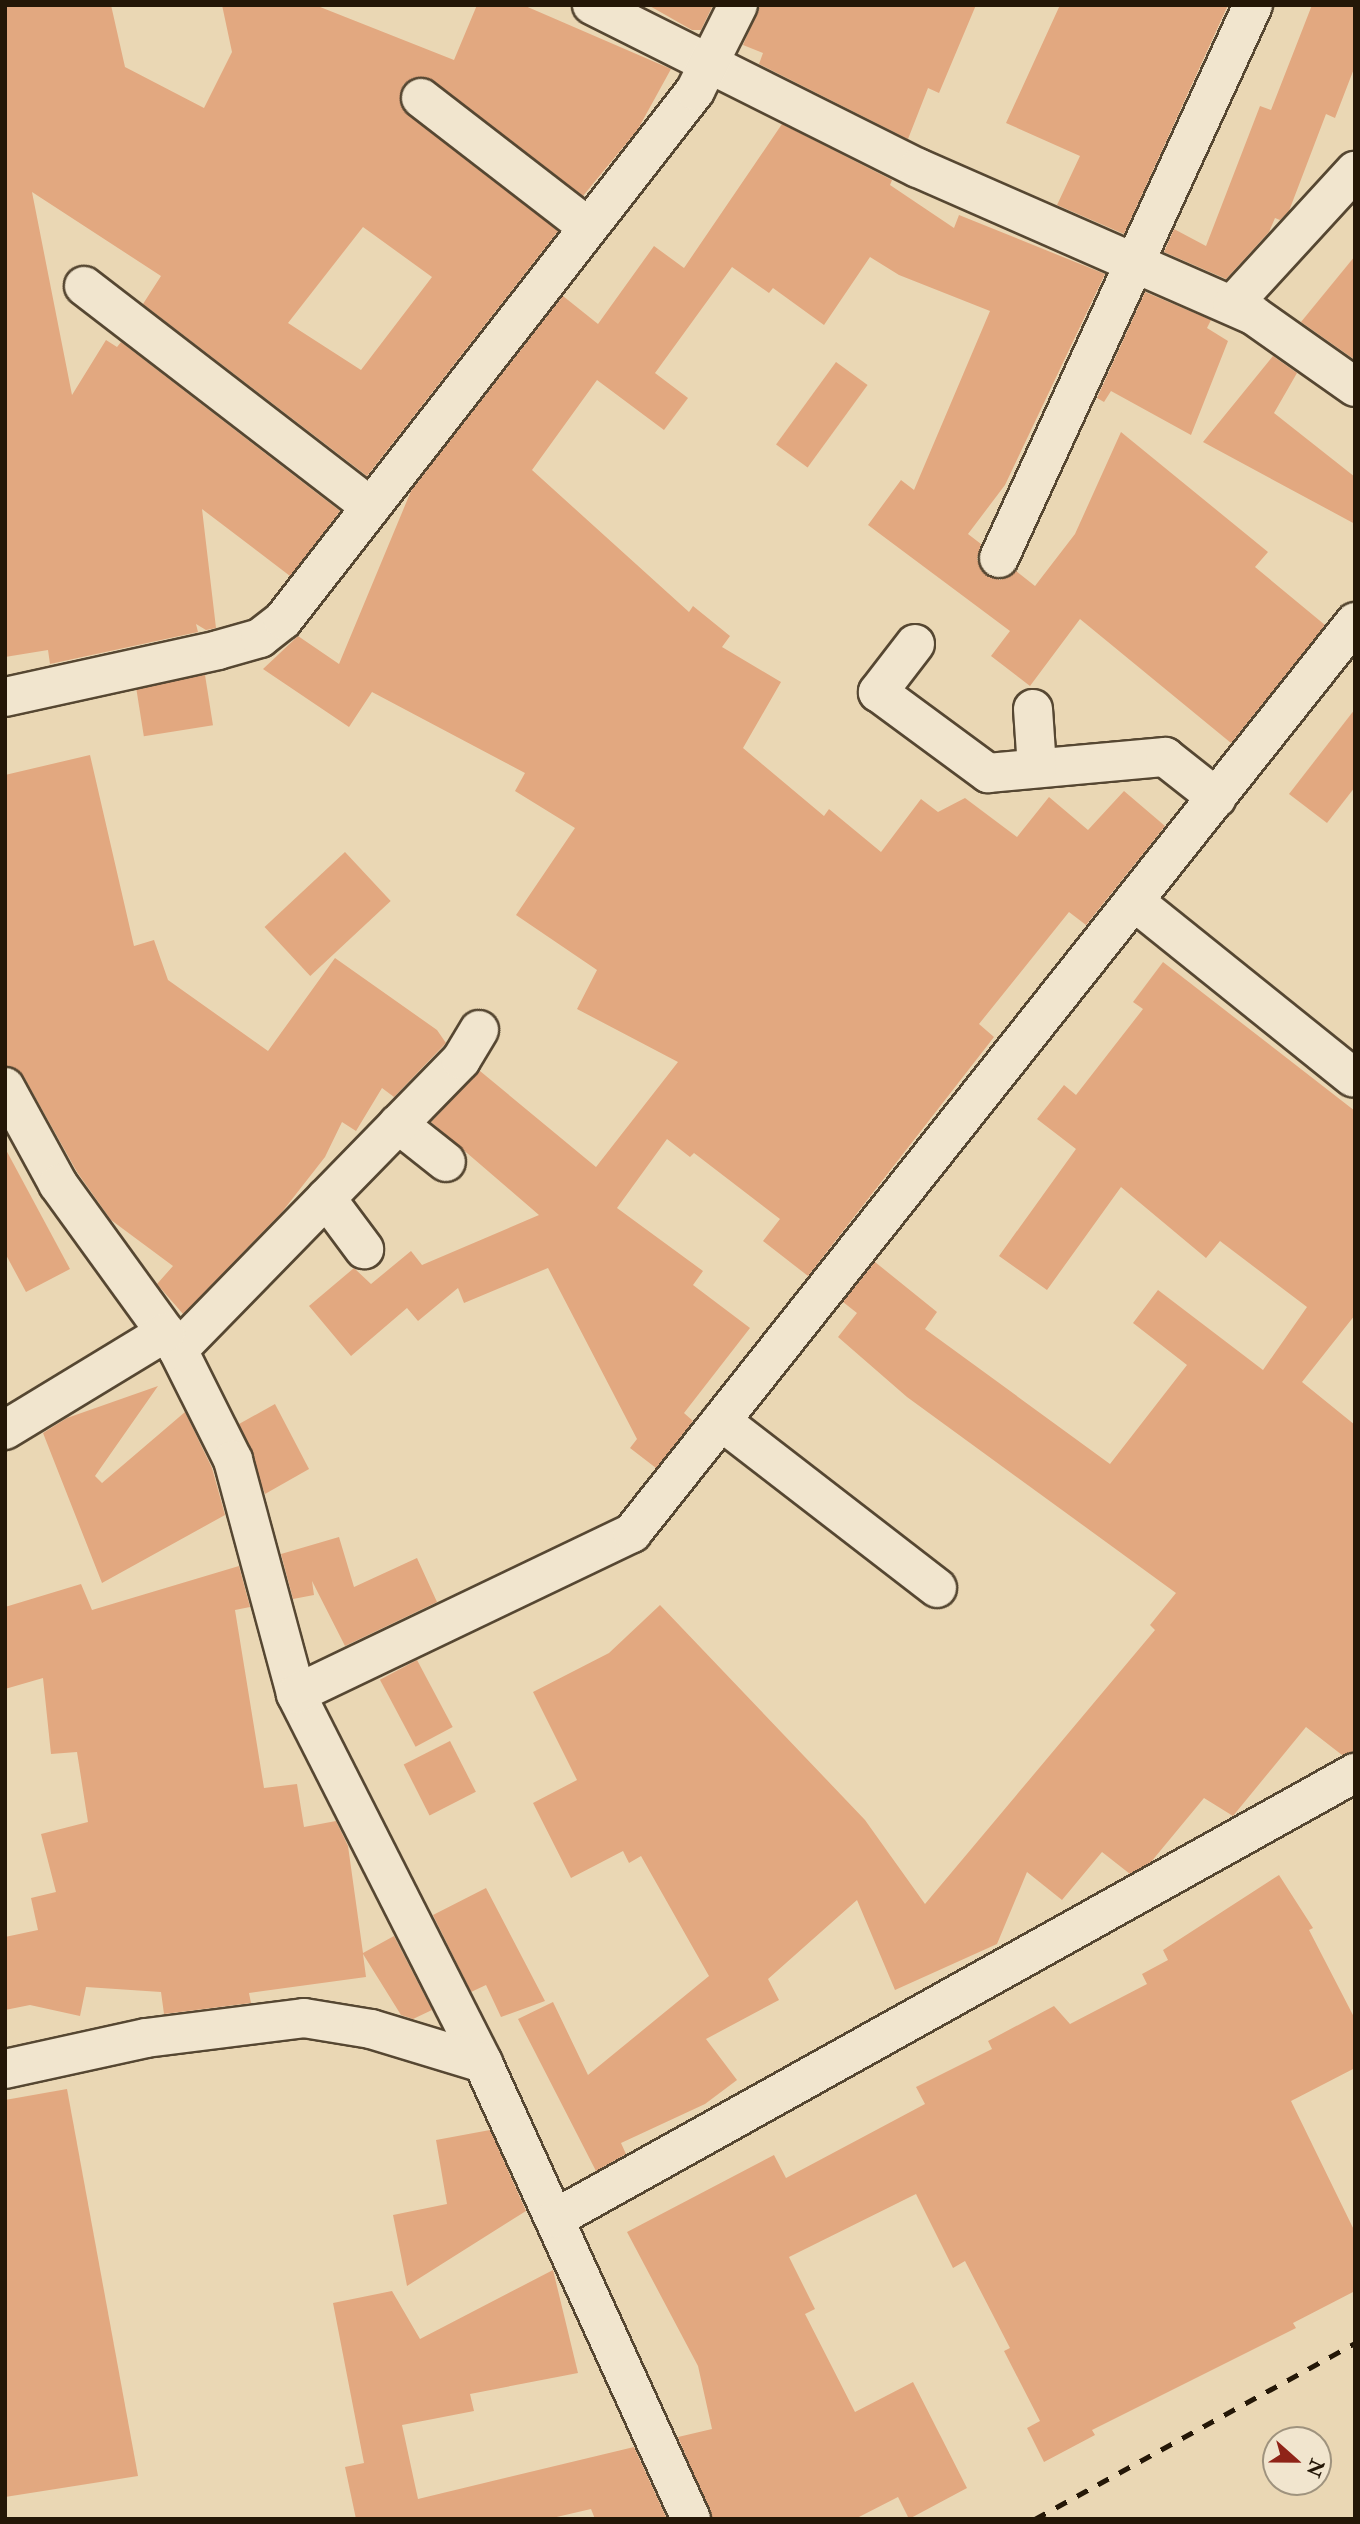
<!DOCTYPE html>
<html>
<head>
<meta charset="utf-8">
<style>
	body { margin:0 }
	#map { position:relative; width:1360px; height:2524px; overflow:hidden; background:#ead7b4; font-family:"IM FELL Double Pica",serif }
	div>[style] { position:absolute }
	.building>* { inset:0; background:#e2a880; transform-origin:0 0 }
	.roads { filter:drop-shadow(2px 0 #564732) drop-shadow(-2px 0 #564732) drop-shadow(0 2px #564732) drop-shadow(0 -2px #564732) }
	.minor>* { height:38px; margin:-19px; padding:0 19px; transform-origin:19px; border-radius:19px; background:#f1e5ce }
	.rail>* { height:5px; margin-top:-2.5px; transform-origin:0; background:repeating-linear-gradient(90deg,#241707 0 12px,transparent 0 24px) }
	span { translate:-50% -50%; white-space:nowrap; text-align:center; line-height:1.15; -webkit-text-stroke:5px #f1e5ce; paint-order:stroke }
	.frame { position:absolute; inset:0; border:7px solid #241707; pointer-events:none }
	.north { position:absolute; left:1262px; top:2426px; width:70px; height:70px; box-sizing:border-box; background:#f1e5ce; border:2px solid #9f937e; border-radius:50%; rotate:111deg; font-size:19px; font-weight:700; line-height:28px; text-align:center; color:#241707 }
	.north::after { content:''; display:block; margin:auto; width:24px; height:32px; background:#8f2418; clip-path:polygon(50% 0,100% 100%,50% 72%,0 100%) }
</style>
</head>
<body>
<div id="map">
	<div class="building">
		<div style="clip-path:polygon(evenodd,5px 5px,111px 5px,125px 67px,204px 108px,232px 52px,222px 5px,315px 5px,454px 60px,477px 5px,523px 5px,671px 69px,638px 129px,583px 196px,434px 81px,413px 78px,403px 85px,401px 106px,408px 115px,558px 231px,367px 476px,143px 304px,161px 276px,32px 192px,72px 395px,106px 340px,117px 347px,121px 342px,340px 511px,290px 576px,202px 509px,216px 628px,206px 630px,196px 624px,198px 632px,50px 664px,48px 650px,5px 657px,5px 5px,363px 227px,432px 277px,361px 370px,288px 323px,363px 227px)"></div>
		<div style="clip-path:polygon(648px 5px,713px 5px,701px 30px,692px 30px)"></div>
		<div style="clip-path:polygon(760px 5px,976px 5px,939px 93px,928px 88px,908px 139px,759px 64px,763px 53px,743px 45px)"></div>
		<div style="clip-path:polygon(1060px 5px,1228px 5px,1124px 234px,1057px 205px,1080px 156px,1006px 123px)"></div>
		<div style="clip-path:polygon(1312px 5px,1355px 5px,1355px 66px,1335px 118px,1326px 114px,1289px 211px,1280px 220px,1275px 218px,1269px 232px,1226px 279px,1164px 252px,1174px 229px,1206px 246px,1260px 106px,1271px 110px)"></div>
		<div style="clip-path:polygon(782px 124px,892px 180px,890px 185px,954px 228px,959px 215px,1105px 274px,1005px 485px,968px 534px,981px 544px,977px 559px,982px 571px,1000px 580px,1016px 571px,1035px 586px,1075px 534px,1121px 432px,1268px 552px,1255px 567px,1325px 625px,1231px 743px,1080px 619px,1030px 686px,991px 656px,1010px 631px,868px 525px,901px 480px,914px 490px,990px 311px,899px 275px,870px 257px,824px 325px,773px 288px,769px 293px,732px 267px,655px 373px,688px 398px,664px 430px,597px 380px,532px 470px,689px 612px,693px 606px,730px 636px,722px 647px,781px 682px,743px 748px,824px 816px,829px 809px,881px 852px,921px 799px,938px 812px,965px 798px,1017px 837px,1049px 797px,1088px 830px,1124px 791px,1165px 826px,1086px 925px,1069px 912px,979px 1024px,994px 1037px,808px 1276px,763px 1241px,780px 1219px,694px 1153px,690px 1157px,667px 1139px,617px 1208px,703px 1271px,693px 1285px,750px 1328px,684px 1413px,693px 1421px,656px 1468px,630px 1448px,637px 1439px,548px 1268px,464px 1303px,458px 1288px,418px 1321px,407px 1308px,351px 1356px,309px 1306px,354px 1268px,371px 1284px,411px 1251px,422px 1265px,539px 1215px,431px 1122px,480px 1071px,596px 1167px,678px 1062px,577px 1009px,597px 970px,516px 915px,575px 828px,515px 791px,525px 773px,372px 692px,349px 727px,263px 669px,298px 636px,339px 664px,411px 491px,563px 296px,598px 324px,654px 246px,684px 268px)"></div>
		<div style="clip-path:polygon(1355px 256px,1355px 360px,1301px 322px)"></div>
		<div style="clip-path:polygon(1145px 292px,1211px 320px,1207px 328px,1228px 341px,1191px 435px,1111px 391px,1104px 402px,1097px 398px)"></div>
		<div style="clip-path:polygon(1273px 356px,1297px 373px,1274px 413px,1355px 477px,1355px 524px,1203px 442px)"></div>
		<div style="left:836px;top:362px;width:39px;height:102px;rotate:36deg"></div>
		<div style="left:205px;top:675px;width:51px;height:70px;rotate:81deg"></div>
		<div style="clip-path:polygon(1355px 709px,1355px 787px,1327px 823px,1289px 794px)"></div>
		<div style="clip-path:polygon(90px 755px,134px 946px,154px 940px,168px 980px,268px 1051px,335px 958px,437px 1030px,446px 1043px,394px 1097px,382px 1088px,356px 1131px,342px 1122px,325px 1157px,282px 1212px,183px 1314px,157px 1284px,173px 1266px,111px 1220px,77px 1172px,24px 1077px,5px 1065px,5px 775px)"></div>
		<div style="left:345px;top:852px;width:67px;height:110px;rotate:47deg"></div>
		<div style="clip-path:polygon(1163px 962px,1355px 1111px,1355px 1315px,1302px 1382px,1355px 1425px,1355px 1751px,1342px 1755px,1306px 1727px,1233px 1816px,1204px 1798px,1151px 1862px,1130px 1874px,1102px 1852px,1062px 1900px,1027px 1872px,997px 1944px,895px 1990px,857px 1900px,768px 1979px,779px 2000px,706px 2039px,737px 2080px,705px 2104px,621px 2143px,626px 2154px,596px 2171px,518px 2019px,553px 2002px,588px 2075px,709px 1976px,641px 1856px,629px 1863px,623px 1851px,571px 1878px,533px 1803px,577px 1780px,533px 1692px,609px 1653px,660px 1605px,865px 1820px,925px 1904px,1155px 1630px,1150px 1625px,1176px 1593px,907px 1397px,838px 1337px,857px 1313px,843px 1302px,875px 1262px,937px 1312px,925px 1329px,1110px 1464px,1187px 1365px,1133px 1323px,1158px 1290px,1263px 1370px,1307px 1307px,1220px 1241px,1206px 1258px,1121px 1187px,1047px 1290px,999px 1256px,1076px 1149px,1037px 1119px,1064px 1085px,1076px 1095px,1143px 1009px,1133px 1002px)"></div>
		<div style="clip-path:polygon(5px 1148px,70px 1269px,26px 1292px,5px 1253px)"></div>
		<div style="clip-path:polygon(158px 1386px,95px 1476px,102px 1483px,185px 1412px,212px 1468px,225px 1515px,102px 1583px,43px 1433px,67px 1418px)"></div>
		<div style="clip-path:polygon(275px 1404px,309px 1469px,265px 1494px,239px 1424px)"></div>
		<div style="clip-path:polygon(339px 1537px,354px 1587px,417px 1558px,437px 1602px,345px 1646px,312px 1581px,314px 1595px,293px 1599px,281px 1554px)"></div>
		<div style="clip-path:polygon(239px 1566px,250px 1607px,235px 1610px,264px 1788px,297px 1784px,304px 1827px,336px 1821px,348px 1846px,363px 1953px,394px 1936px,432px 2010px,413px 2019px,401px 2015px,363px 1954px,366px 1977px,249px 1993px,251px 2003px,164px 2014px,161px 1992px,86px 1987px,80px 2016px,30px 2005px,5px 2010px,5px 1937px,38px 1930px,31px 1898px,56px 1892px,41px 1834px,88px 1822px,77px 1752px,51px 1754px,43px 1678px,5px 1689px,5px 1607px,81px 1584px,92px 1610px)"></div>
		<div style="left:417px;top:1660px;width:76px;height:42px;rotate:62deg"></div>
		<div style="left:450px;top:1741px;width:57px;height:52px;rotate:63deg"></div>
		<div style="clip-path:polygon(1279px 1875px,1313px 1928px,1309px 1930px,1355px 2019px,1355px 2068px,1291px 2101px,1355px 2232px,1355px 2291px,1293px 2323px,1296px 2328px,1092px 2430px,1095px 2435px,1044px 2462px,1027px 2428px,1040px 2421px,1004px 2351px,1010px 2348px,965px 2261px,953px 2268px,916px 2194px,789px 2257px,815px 2309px,805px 2314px,855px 2412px,913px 2382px,967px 2488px,909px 2519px,898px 2497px,855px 2519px,712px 2519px,678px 2437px,712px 2429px,698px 2366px,627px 2232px,774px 2155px,786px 2178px,925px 2104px,916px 2087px,992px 2049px,988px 2041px,1054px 2006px,1070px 2024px,1147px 1984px,1142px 1974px,1168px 1960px,1163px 1950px)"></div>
		<div style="clip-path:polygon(486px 1888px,545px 2001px,501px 2017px,486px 1985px,471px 1992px,433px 1915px)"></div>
		<div style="clip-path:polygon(67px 2089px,138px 2476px,5px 2497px,5px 2100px)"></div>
		<div style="clip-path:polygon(490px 2130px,526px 2211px,407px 2286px,393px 2215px,447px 2204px,436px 2140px)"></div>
		<div style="clip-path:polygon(553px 2270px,578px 2373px,470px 2394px,474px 2411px,402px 2425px,418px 2499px,634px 2447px,667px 2519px,595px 2519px,591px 2509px,548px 2519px,356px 2519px,345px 2467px,364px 2463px,333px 2303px,392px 2291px,420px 2339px)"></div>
	</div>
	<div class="roads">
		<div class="minor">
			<div style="left:592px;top:5px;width:364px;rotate:26.6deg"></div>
			<div style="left:918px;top:168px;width:366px;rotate:23.7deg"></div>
			<div style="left:1253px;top:315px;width:125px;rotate:35.2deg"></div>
			<div style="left:421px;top:98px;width:211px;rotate:37.7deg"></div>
			<div style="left:84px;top:286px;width:362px;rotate:37.6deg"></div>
			<div style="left:1232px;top:305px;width:182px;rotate:-47.5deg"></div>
			<div style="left:999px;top:558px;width:609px;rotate:-65.33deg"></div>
			<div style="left:915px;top:644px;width:61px;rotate:127.6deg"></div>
			<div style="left:878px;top:692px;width:137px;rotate:36.4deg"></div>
			<div style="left:988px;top:773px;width:178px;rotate:-5.2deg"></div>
			<div style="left:1165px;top:757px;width:66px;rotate:38.3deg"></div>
			<div style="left:5px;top:697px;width:218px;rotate:-12.4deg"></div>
			<div style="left:218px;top:650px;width:44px;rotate:-15.9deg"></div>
			<div style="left:260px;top:638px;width:29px;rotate:-38deg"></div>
			<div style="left:283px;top:620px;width:671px;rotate:-52.09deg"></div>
			<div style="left:695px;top:91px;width:96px;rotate:-63.4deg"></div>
			<div style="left:1033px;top:709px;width:59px;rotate:86.1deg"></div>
			<div style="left:1135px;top:902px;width:280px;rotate:38.8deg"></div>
			<div style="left:5px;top:1087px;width:111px;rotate:61.3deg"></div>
			<div style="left:58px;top:1184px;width:205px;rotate:54.1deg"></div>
			<div style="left:178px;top:1350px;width:123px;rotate:63.4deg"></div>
			<div style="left:233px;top:1460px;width:242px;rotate:74.9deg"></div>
			<div style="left:296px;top:1694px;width:414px;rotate:63.1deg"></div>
			<div style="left:483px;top:2063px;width:501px;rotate:65.48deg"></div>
			<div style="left:398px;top:1124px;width:61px;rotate:38.4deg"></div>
			<div style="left:326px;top:1198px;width:64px;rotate:53.3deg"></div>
			<div style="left:178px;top:1350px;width:405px;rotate:-45.7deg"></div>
			<div style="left:461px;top:1060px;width:35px;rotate:-59deg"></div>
			<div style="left:721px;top:1421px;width:273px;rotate:37.7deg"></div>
			<div style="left:5px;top:1430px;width:188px;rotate:-31.3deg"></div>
			<div style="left:296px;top:1694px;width:373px;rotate:-25.6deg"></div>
			<div style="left:632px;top:1533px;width:1163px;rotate:-51.56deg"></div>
			<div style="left:5px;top:2069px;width:144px;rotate:-12.4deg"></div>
			<div style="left:146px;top:2038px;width:159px;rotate:-7.2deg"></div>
			<div style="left:304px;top:2018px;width:68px;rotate:9.3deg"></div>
			<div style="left:371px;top:2029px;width:117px;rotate:16.9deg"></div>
			<div style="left:556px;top:2218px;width:915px;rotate:-29.12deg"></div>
		</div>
	</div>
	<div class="rail">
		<div style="left:1035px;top:2519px;width:365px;rotate:-28.8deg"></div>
	</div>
	<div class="frame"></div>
	<div class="north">N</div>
</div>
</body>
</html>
